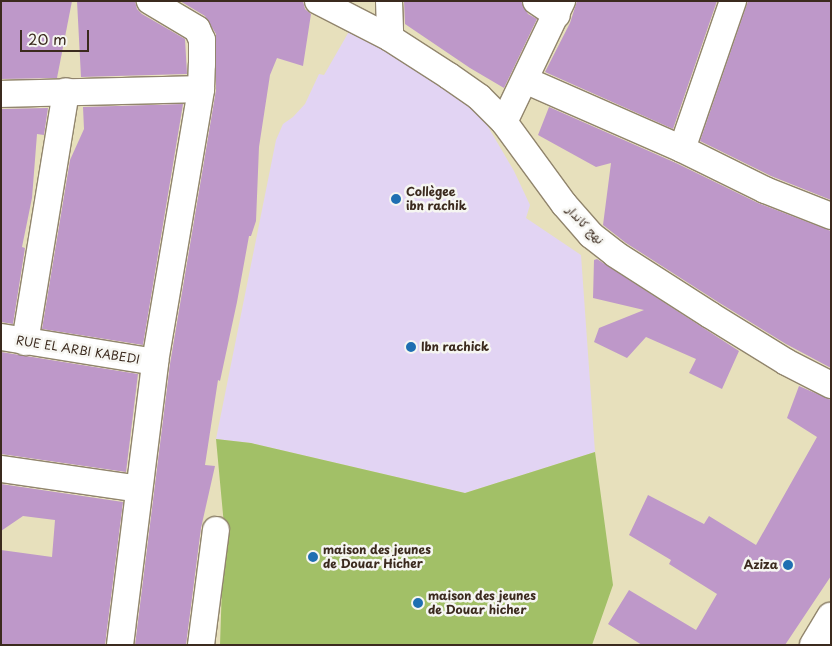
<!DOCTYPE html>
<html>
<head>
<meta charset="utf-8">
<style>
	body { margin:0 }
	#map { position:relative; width:832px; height:646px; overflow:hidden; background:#e7e0bc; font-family:"Playpen Sans","Playpen Sans Arabic",sans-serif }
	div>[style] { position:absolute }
	.built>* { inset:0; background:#e2d4f3 }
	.green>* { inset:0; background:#a2c067 }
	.building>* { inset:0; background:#be98c9 }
	.roads { filter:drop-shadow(1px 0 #91856d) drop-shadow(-1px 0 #91856d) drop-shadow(0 1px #91856d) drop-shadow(0 -1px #91856d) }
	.minor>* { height:26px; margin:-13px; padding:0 13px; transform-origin:13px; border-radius:13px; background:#fff }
	.tertiary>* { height:28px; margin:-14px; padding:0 14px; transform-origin:14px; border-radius:14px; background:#fff }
	.dots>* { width:14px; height:14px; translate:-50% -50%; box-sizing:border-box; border:2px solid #f6f6f2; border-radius:50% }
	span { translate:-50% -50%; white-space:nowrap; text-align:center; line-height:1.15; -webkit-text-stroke:5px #f6f6f2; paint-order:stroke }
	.poi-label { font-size:12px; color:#3b2a1e; font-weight:700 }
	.left { translate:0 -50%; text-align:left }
	.right { translate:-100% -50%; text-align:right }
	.street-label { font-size:12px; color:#3b2a1e }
	.frame { position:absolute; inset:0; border:2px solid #3b2a1e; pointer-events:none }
	.scale { position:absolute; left:20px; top:30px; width:69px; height:22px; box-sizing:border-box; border:2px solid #3b2a1e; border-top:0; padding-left:6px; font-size:15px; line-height:18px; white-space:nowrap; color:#3b2a1e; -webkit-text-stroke:4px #f6f6f2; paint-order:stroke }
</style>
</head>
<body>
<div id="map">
	<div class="built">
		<div style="clip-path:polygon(351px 28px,473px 101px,514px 171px,530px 205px,526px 218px,581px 255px,595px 452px,465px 493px,251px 443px,216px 439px,276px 140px,283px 124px,293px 117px,305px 104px,319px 74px,324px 75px)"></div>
	</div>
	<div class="green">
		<div style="clip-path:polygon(216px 439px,251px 443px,465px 493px,595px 452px,613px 585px,592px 645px,220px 645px,224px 525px)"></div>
	</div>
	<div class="building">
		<div style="clip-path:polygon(1px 1px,72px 1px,57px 78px,1px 79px)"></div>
		<div style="clip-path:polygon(77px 1px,135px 1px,137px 9px,142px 14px,185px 39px,187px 74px,81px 77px)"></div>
		<div style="clip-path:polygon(180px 1px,303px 1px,305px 9px,311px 14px,303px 66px,277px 58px,270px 75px,259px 147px,256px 221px,251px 236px,249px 236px,237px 302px,220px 381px,218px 380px,205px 465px,215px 466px,201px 528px,186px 645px,135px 645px,170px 364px,216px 90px,216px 34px,205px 16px)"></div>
		<div style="clip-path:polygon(404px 1px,521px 1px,528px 14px,537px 19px,504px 88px,470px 68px,405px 24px)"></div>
		<div style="clip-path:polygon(577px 1px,717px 1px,673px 129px,545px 72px,570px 23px)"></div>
		<div style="clip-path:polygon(748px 1px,831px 1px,831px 200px,771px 176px,700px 141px)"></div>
		<div style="clip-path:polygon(183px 104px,143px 345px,42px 329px,70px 160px,84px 129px,83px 107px)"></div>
		<div style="clip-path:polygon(549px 107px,676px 163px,758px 203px,831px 231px,831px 368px,786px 344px,718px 302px,626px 243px,603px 225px,611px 163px,596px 167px,538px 135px)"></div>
		<div style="clip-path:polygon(48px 108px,44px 135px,37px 134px,32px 198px,22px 247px,25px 248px,13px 324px,1px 322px,1px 109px)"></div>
		<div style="clip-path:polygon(597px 259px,739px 351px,722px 389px,689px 373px,696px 359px,646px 337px,627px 358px,594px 342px,599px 328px,644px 310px,593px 298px,594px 260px)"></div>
		<div style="clip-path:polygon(1px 352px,138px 374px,126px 472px,1px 454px)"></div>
		<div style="clip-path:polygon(799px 386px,831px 400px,831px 576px,785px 645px,642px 645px,608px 624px,629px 590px,696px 630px,717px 594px,669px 564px,671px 560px,629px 535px,648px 495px,704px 524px,709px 516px,756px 545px,817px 437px,787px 418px)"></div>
		<div style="clip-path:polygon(1px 484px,123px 502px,105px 645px,1px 645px,1px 550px,52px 557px,55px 520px,23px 516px,1px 531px)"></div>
	</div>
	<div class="roads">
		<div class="minor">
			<div style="left:318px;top:1px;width:81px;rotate:27.2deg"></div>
			<div style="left:390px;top:38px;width:70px;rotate:32.8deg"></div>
			<div style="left:449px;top:76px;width:37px;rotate:35deg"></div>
			<div style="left:479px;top:97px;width:35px;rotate:45deg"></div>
			<div style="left:389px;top:1px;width:37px;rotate:88deg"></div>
			<div style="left:536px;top:1px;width:25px;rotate:34deg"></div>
			<div style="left:562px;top:1px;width:134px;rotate:115.6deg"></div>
			<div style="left:504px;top:122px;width:102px;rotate:53.8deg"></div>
			<div style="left:564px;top:204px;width:41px;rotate:48.9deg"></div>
			<div style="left:591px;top:235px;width:31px;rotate:38deg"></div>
			<div style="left:615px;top:254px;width:113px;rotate:32.7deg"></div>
			<div style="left:710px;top:315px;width:89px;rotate:31.7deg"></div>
			<div style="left:786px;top:362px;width:51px;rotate:27.1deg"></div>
			<div style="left:525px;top:80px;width:171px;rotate:23.7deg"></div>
			<div style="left:682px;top:149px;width:93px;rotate:26.3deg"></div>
			<div style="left:765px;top:190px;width:71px;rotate:21.5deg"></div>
			<div style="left:1px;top:94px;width:200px;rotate:-1.4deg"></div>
			<div style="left:682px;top:149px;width:157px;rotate:-71deg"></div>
			<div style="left:1px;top:337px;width:156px;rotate:9.2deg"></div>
			<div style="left:25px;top:342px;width:254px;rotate:-80.7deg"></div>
			<div style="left:1px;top:469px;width:139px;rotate:8.2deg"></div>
			<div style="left:120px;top:645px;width:285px;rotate:-82.9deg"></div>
			<div style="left:155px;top:362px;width:277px;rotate:-80.4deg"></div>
			<div style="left:201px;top:89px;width:25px;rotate:-88deg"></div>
			<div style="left:202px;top:64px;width:24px;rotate:-90deg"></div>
			<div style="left:202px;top:40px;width:12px;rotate:-114deg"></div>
			<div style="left:197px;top:29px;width:55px;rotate:-149.2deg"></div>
			<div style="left:201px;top:645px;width:116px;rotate:-82.6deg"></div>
		</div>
		<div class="tertiary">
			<div style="left:814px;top:645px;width:33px;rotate:-59deg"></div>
		</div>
	</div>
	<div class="dots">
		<div style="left:396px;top:199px;background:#1f6fb2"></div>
		<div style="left:411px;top:347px;background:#1f6fb2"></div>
		<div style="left:313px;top:557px;background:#1f6fb2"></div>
		<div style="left:788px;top:565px;background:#1f6fb2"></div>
		<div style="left:418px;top:603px;background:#1f6fb2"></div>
	</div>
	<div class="poi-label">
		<span class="left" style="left:406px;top:199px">Collègee<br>ibn rachik</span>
		<span class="left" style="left:421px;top:347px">Ibn rachick</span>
		<span class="left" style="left:323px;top:557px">maison des jeunes<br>de Douar Hicher</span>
		<span class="right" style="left:778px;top:565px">Aziza</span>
		<span class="left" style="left:428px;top:603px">maison des jeunes<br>de Douar hicher</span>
	</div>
	<div class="street-label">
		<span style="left:585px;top:225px;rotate:46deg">نهج كاندار</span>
		<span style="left:78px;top:350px;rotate:9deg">RUE EL ARBI KABEDI</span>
	</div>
	<div class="frame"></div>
	<div class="scale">20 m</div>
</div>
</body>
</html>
